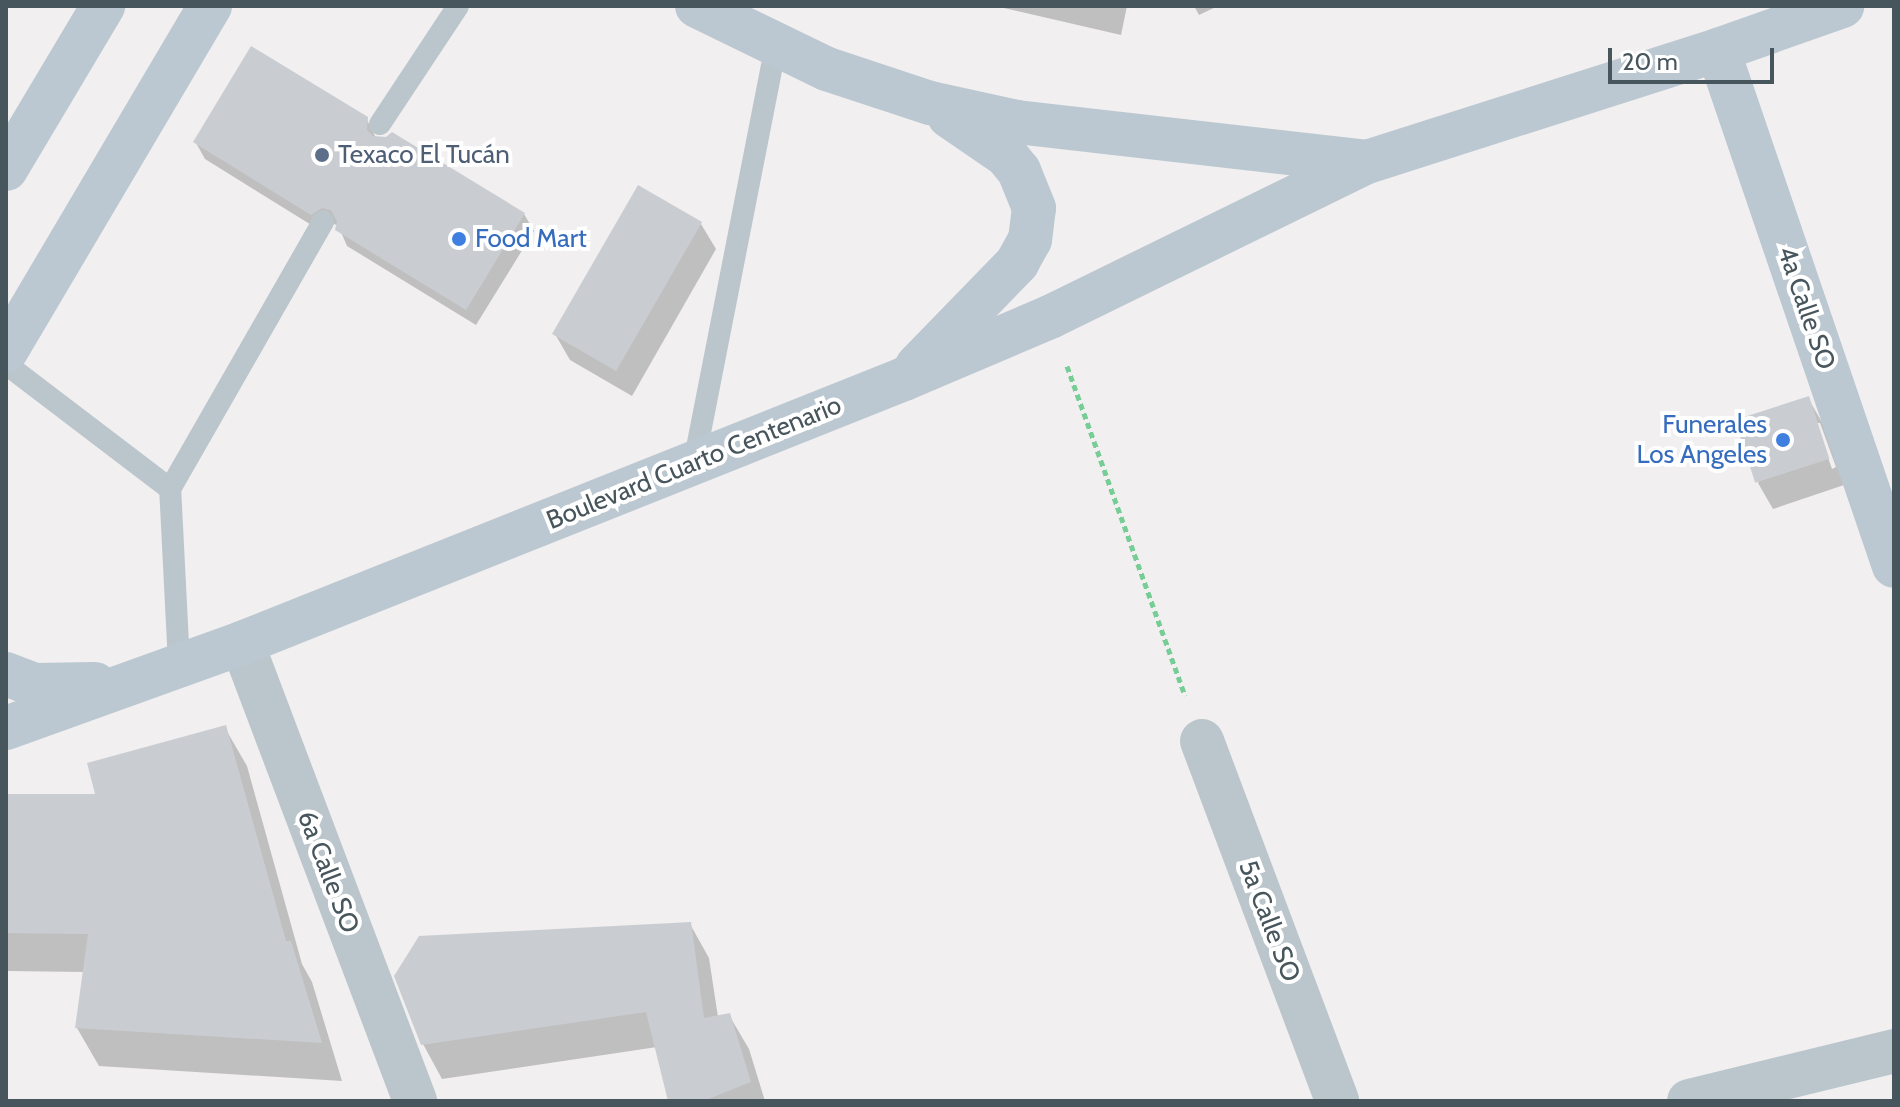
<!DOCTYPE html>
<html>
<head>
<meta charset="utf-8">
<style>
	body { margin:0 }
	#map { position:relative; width:1900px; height:1107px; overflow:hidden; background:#f1efef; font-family:Cabin,sans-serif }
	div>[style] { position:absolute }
	.shadow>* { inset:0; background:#0003 }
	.building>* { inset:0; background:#c9cdd2; transform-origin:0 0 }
	.path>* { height:5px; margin-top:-2.5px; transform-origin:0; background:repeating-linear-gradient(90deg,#76cd96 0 6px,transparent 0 10px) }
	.lane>* { height:22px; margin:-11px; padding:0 11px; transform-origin:11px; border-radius:11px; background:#bbc6cc }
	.street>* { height:44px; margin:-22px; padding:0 22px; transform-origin:22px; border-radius:22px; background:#bbc6cc }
	.secondary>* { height:44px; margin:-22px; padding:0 22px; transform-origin:22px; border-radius:22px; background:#bbc8d1 }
	.dots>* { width:22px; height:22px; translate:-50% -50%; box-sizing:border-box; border:4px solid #fff; border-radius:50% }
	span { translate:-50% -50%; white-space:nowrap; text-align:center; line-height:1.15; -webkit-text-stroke:8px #fff; paint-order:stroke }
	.service-label { font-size:26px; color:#4e5e75 }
	.left { translate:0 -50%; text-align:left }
	.shop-label { font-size:26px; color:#366cbe }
	.right { translate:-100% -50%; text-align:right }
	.street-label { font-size:26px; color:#47555c }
	.frame { position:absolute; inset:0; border:8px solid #47555c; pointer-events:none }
	.scale { position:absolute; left:1608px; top:48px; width:166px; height:36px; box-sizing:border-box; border:4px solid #47555c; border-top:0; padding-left:10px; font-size:24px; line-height:28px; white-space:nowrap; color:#47555c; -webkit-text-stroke:6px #fff; paint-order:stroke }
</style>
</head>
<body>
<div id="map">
	<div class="shadow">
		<div style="clip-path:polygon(995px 6px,1127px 6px,1121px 35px)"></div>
		<div style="clip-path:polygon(1194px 6px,1218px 6px,1199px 15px)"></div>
		<div style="clip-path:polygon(366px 118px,376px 138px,524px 214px,534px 231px,476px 325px,347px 246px,338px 225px,332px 224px,321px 231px,205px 159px,196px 143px)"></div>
		<div style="clip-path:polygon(701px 224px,716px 249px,632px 396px,570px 360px,555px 334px)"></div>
		<div style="clip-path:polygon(evenodd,1808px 398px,1823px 424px,1844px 485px,1773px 509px,1758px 483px,1808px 398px,1816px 423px,1820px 423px,1836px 467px,1832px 469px,1816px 423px)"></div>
		<div style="clip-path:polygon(225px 728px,247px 766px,302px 964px,312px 982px,342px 1081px,99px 1066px,77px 1028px,85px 972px,6px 971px,6px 796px,97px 796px)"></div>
		<div style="clip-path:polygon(690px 924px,709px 958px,718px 1017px,729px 1015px,749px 1049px,765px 1101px,670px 1101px,657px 1047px,442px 1079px,423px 1044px)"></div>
	</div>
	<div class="building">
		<div style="clip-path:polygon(251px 46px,368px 117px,367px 130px,373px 136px,386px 137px,392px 132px,525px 213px,466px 310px,335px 230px,337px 221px,331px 210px,322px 208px,311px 215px,193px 142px)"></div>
		<div style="left:638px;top:185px;width:74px;height:172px;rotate:30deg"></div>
		<div style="left:1809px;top:396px;width:66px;height:78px;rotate:72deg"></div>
		<div style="clip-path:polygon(226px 725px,286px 941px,291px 941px,322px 1043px,75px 1028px,88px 934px,6px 933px,6px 794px,95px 794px,87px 763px)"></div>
		<div style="clip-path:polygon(691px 922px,704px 1018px,730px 1013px,751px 1082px,703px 1101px,668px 1101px,646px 1012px,421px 1045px,394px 976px,419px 936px)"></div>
	</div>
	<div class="path">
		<div style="left:1067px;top:366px;width:350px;rotate:70.3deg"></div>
	</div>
	<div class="lane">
		<div style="left:380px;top:124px;width:141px;rotate:-56.5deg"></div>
		<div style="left:6px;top:364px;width:206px;rotate:37.3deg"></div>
		<div style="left:694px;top:463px;width:427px;rotate:-78.9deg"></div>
		<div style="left:179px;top:664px;width:175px;rotate:-92.9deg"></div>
		<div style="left:170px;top:489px;width:308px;rotate:-60.2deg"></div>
	</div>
	<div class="street">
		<div style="left:242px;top:643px;width:490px;rotate:69.3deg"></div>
		<div style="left:1202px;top:741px;width:384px;rotate:69.4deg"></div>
		<div style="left:1689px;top:1101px;width:211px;rotate:-13.7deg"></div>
	</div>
	<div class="secondary">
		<div style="left:697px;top:6px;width:144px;rotate:25.9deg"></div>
		<div style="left:827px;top:69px;width:108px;rotate:18.3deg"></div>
		<div style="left:930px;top:103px;width:89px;rotate:12.3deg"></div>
		<div style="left:1017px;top:122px;width:352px;rotate:6.5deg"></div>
		<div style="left:1718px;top:50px;width:545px;rotate:71.17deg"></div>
		<div style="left:6px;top:169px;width:190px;rotate:-59.2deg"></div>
		<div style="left:6px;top:351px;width:401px;rotate:-59.4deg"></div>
		<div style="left:917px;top:366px;width:144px;rotate:-45.8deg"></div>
		<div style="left:1017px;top:263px;width:26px;rotate:-61deg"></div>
		<div style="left:1030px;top:240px;width:32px;rotate:-83deg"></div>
		<div style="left:1034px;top:208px;width:40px;rotate:-112deg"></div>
		<div style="left:1019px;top:171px;width:21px;rotate:-129deg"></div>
		<div style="left:1006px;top:155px;width:69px;rotate:-145.6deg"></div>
		<div style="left:6px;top:674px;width:30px;rotate:21deg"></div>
		<div style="left:34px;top:685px;width:61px;rotate:-0.9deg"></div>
		<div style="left:6px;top:728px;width:251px;rotate:-19.8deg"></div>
		<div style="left:242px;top:643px;width:713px;rotate:-21.74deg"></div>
		<div style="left:904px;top:379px;width:159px;rotate:-23deg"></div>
		<div style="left:1050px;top:317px;width:353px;rotate:-26.1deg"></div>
		<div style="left:1367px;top:162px;width:368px;rotate:-17.7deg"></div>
		<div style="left:1718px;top:50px;width:132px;rotate:-19.5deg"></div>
	</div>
	<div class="dots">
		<div style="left:322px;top:155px;background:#5c6f8a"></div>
		<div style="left:459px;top:239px;background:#3f7fe0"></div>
		<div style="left:1783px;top:440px;background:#3f7fe0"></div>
	</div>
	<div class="service-label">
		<span class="left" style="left:338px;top:155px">Texaco El Tucán</span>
	</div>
	<div class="shop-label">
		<span class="left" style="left:475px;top:239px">Food Mart</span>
		<span class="right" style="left:1767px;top:440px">Funerales<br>Los Angeles</span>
	</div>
	<div class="street-label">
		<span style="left:1806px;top:308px;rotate:71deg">4a Calle SO</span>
		<span style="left:694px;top:463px;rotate:-22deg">Boulevard Cuarto Centenario</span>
		<span style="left:328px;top:872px;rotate:69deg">6a Calle SO</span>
		<span style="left:1269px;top:921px;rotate:69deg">5a Calle SO</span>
	</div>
	<div class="frame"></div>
	<div class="scale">20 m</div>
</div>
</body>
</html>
